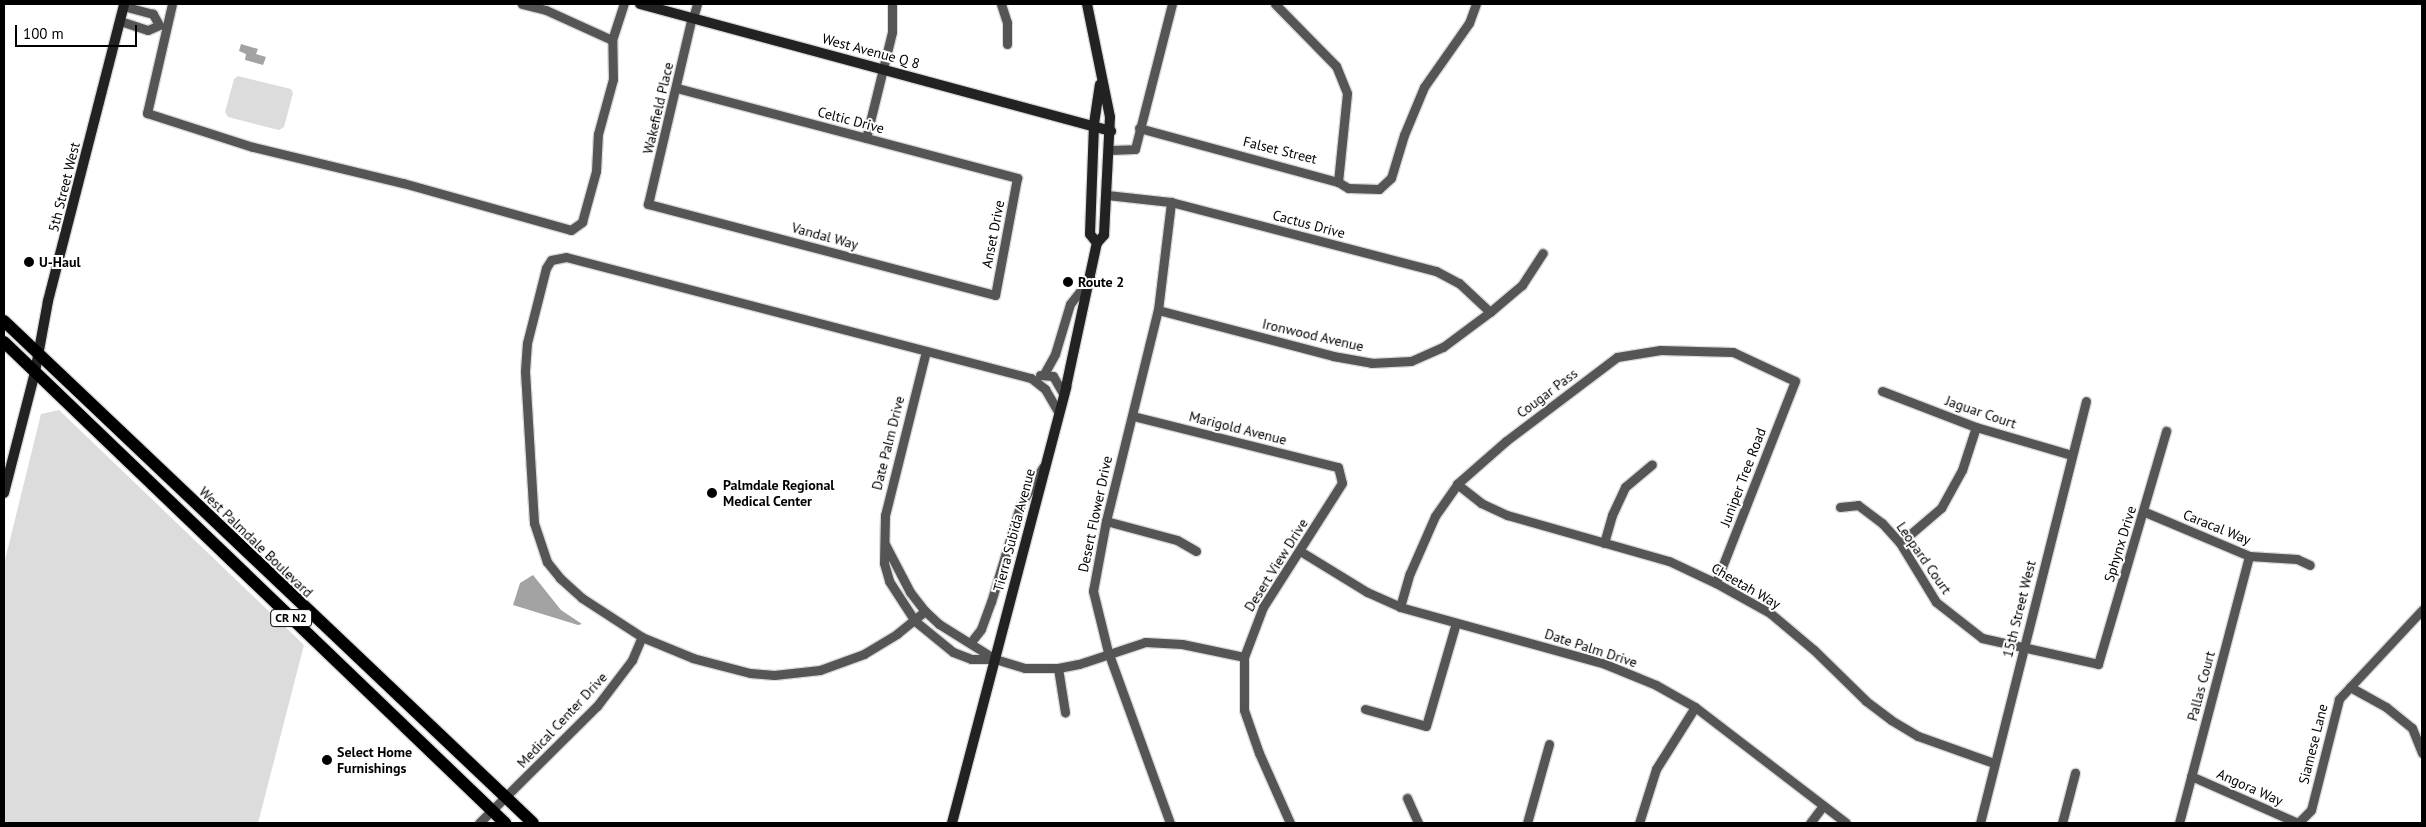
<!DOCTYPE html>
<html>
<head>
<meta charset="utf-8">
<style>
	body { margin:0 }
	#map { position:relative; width:2426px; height:827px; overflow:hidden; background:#fff; font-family:"PT Sans",sans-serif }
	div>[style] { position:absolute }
	.green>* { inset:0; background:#dcdcdc }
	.water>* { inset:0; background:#a3a3a3 }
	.roads { filter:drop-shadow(1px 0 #dbdbdb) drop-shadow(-1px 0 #dbdbdb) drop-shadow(0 1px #dbdbdb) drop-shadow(0 -1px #dbdbdb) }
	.street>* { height:9px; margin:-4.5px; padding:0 4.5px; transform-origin:4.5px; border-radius:4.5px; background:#555 }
	.secondary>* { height:10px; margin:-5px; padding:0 5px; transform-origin:5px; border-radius:5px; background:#222 }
	.primary>* { height:12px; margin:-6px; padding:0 6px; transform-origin:6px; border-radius:6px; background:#000 }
	.dots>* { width:14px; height:14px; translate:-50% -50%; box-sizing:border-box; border:2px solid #fff; border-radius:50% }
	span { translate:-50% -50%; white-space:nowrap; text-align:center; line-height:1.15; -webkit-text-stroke:4px #fff; paint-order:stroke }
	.shield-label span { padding:1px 4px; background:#fff; border:1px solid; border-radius:4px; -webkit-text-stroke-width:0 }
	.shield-label { font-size:12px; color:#000; font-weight:700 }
	.street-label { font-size:14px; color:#000 }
	.poi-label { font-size:14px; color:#000; font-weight:700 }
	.left { translate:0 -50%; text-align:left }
	.frame { position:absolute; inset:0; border:5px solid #000; pointer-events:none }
	.scale { position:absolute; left:15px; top:25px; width:122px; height:22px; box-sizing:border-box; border:2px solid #000; border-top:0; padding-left:6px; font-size:15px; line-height:18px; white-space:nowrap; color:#000; -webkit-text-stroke:4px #fff; paint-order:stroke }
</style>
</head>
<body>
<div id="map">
	<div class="green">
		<div style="clip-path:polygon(238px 76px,291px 89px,293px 93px,284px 127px,279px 130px,228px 117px,225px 112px,234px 79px)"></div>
		<div style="clip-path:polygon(59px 410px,304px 645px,258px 823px,4px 823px,4px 564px,41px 414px)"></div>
	</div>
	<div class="water">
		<div style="clip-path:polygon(241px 44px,258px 49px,256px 54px,266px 57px,263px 65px,245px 60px,246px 54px,239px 51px)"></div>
		<div style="clip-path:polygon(533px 575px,561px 610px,582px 624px,578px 625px,513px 605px,520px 583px)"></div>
	</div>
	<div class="roads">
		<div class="street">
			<div style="left:172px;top:4px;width:112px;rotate:102.9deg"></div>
			<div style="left:147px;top:113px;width:111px;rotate:17.8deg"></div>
			<div style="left:253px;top:147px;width:154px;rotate:13.5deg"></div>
			<div style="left:403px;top:183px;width:174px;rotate:15.6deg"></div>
			<div style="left:571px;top:230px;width:14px;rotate:-36deg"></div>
			<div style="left:582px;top:222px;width:53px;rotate:-74.6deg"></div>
			<div style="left:596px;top:171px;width:37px;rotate:-87deg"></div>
			<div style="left:598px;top:134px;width:57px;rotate:-74.7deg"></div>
			<div style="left:613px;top:79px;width:39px;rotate:-91deg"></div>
			<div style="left:612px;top:40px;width:72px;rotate:-155.6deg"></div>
			<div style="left:546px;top:10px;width:25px;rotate:-166deg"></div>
			<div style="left:1001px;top:4px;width:20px;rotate:72deg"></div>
			<div style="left:1007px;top:23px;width:21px;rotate:90deg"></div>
			<div style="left:693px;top:18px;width:15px;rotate:-74deg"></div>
			<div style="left:120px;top:21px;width:29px;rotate:18deg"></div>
			<div style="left:148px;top:30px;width:12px;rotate:-24deg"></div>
			<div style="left:159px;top:25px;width:13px;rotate:-119deg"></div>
			<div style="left:153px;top:14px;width:31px;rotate:-165deg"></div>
			<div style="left:612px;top:40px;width:38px;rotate:-72deg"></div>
			<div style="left:677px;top:88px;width:352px;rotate:14.8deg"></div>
			<div style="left:1017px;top:178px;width:119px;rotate:100.6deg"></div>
			<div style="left:995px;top:295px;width:359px;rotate:-165.3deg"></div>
			<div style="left:648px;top:204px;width:192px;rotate:-76.8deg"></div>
			<div style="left:1139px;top:128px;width:206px;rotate:15.2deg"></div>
			<div style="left:1338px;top:182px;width:89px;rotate:-84.2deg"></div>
			<div style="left:1347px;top:93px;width:29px;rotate:-112deg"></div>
			<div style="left:1336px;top:66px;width:87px;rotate:-134.5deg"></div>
			<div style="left:866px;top:138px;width:109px;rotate:-76.2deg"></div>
			<div style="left:892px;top:32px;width:28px;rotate:-90deg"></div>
			<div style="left:1110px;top:150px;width:25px;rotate:-2deg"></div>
			<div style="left:1135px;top:149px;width:150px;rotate:-75.7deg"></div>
			<div style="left:1338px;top:182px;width:12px;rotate:31deg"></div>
			<div style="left:1348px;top:188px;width:31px;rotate:2deg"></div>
			<div style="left:1379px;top:189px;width:16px;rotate:-43deg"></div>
			<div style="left:1391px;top:178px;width:45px;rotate:-73.2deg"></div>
			<div style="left:1404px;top:135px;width:52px;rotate:-67.4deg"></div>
			<div style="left:1424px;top:87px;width:78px;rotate:-54.9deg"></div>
			<div style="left:1469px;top:23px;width:20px;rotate:-70deg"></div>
			<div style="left:1107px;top:195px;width:64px;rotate:6.2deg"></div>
			<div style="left:1171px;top:202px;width:274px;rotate:14.6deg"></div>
			<div style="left:1436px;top:271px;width:26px;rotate:28deg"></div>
			<div style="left:1459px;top:283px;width:42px;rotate:43.1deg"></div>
			<div style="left:1158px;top:310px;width:181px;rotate:14.7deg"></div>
			<div style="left:1333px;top:356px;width:39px;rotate:10deg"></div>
			<div style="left:1371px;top:363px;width:40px;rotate:-2.9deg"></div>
			<div style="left:1411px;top:361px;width:35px;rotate:-24deg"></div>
			<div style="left:1443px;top:347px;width:59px;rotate:-36.7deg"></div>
			<div style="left:1490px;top:312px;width:42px;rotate:-40.2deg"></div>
			<div style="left:1522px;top:285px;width:38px;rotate:-57deg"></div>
			<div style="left:926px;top:351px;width:169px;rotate:104deg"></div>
			<div style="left:885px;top:515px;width:48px;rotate:91.2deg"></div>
			<div style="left:884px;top:563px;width:19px;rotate:74deg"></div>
			<div style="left:889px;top:581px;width:48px;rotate:57deg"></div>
			<div style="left:915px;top:621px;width:49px;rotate:39.2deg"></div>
			<div style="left:953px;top:652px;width:19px;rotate:21deg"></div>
			<div style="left:971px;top:659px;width:24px"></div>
			<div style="left:995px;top:659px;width:31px;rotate:17deg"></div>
			<div style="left:1025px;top:668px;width:33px"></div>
			<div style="left:1058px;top:668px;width:21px;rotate:-11deg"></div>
			<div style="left:1079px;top:664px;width:70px;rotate:-18.4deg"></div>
			<div style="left:1145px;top:642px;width:37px;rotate:3deg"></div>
			<div style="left:1182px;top:644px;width:63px;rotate:11.8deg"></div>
			<div style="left:1044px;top:374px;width:23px;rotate:-61deg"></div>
			<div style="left:1055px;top:354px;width:52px;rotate:-73.3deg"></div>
			<div style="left:1070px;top:304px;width:33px;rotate:-52deg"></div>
			<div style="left:1040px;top:375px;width:13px;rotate:4deg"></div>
			<div style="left:1053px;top:376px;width:22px;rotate:60deg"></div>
			<div style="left:1882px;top:391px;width:101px;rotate:21deg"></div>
			<div style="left:1976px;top:427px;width:100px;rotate:16.3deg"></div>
			<div style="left:1133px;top:416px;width:211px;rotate:14deg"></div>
			<div style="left:1338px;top:467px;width:16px;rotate:76deg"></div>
			<div style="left:1342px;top:483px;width:147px;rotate:122.5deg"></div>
			<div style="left:1263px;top:607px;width:53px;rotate:110.8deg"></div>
			<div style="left:1244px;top:657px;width:53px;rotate:90deg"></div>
			<div style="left:1244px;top:710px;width:46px;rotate:70.8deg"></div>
			<div style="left:1259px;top:753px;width:77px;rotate:66.1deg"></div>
			<div style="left:1457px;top:484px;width:31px;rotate:38deg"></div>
			<div style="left:1481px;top:503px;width:29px;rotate:25deg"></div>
			<div style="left:1507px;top:515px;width:168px;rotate:15.9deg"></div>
			<div style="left:1669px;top:561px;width:52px;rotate:25.1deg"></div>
			<div style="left:1716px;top:583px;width:62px;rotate:29.1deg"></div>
			<div style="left:1770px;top:613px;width:57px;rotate:40.1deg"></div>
			<div style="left:1814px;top:650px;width:73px;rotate:44.4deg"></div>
			<div style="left:1866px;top:701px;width:31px;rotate:37deg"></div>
			<div style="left:1891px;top:720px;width:31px;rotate:31deg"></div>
			<div style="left:1918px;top:736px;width:81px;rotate:19.6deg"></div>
			<div style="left:1840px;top:507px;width:18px;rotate:-6deg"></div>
			<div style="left:1858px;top:505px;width:30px;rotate:37deg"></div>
			<div style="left:1882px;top:523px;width:27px;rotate:48deg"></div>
			<div style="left:1900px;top:543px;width:69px;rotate:58.6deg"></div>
			<div style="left:1936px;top:602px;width:58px;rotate:38deg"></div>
			<div style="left:1982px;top:638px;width:119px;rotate:12.6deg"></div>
			<div style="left:2098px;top:664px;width:243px;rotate:-73.7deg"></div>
			<div style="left:2145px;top:512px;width:113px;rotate:22.9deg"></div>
			<div style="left:2249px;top:556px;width:48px;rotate:3.6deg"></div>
			<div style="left:2297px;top:559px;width:14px;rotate:25deg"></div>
			<div style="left:1106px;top:521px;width:73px;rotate:15deg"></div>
			<div style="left:1177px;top:540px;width:22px;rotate:30deg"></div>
			<div style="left:1604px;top:543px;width:29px;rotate:-74deg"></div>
			<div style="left:1612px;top:515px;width:31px;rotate:-65deg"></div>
			<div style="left:1625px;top:487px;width:35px;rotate:-40deg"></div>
			<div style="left:1900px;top:543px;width:54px;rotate:-40.5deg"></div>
			<div style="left:1941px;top:508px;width:43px;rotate:-61.1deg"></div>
			<div style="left:1962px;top:470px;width:45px;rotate:-72deg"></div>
			<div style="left:885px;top:544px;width:54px;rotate:62.5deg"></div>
			<div style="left:910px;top:592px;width:24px;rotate:52deg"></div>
			<div style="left:925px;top:611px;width:19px;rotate:43deg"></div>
			<div style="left:939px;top:624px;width:66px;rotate:32deg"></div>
			<div style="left:1300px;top:551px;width:79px;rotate:31.5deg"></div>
			<div style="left:1367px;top:592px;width:36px;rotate:24deg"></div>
			<div style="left:1400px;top:607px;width:213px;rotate:15.5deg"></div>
			<div style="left:1605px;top:664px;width:55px;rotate:22.4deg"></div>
			<div style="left:1656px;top:685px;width:45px;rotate:29.4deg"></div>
			<div style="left:1695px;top:707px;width:190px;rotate:37.5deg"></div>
			<div style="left:1400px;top:607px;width:35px;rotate:-74deg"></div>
			<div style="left:1410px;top:573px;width:62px;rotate:-66.3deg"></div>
			<div style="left:1435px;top:516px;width:39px;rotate:-55deg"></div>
			<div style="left:1457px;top:484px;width:65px;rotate:-41.3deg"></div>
			<div style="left:1506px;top:441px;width:139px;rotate:-37.1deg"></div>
			<div style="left:1617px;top:357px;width:44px;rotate:-9.2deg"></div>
			<div style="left:1660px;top:350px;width:73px;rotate:1.6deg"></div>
			<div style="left:1733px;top:352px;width:68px;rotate:25.1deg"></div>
			<div style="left:1795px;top:381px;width:217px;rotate:111.4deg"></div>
			<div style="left:925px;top:611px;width:36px;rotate:141deg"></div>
			<div style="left:897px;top:634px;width:39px;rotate:149deg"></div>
			<div style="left:864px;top:654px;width:47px;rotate:160deg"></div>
			<div style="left:820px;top:670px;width:46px;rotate:173.8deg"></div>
			<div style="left:774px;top:675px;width:24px;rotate:-175deg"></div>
			<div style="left:750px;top:673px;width:59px;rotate:-165.3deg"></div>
			<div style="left:693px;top:658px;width:55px;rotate:-157.6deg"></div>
			<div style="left:642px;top:637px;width:72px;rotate:-147deg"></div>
			<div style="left:582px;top:598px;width:30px;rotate:-138deg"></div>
			<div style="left:560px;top:578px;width:21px;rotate:-129deg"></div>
			<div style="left:547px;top:562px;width:41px;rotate:-108.4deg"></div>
			<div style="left:534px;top:523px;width:152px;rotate:-93.4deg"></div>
			<div style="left:525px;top:371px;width:28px;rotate:-86deg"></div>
			<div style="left:527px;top:343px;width:77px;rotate:-75.8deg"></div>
			<div style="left:546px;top:268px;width:9px;rotate:-58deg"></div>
			<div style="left:551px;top:260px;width:15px;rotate:-11deg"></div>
			<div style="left:566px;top:257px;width:480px;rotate:14.6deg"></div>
			<div style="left:1031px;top:378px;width:18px;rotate:38deg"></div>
			<div style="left:1045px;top:389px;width:28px;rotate:60deg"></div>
			<div style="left:971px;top:642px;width:16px;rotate:-52deg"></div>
			<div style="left:981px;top:629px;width:29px;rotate:-70deg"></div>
			<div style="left:991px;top:602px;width:100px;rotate:-73.2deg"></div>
			<div style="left:1020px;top:506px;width:45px;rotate:-59.5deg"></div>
			<div style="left:1058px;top:668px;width:45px;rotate:81deg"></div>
			<div style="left:2350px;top:687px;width:41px;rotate:29.1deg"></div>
			<div style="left:2386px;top:707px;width:33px;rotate:39deg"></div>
			<div style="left:2412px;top:728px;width:27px;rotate:68deg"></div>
			<div style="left:1365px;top:709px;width:63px;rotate:15.6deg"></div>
			<div style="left:1426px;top:726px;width:107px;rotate:-73.8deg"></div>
			<div style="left:2191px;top:776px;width:117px;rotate:23.7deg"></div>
			<div style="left:2298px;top:823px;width:18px;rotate:-45deg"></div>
			<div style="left:2311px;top:810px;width:114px;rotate:-75.8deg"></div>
			<div style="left:2339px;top:699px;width:122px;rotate:-47deg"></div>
			<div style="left:1407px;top:798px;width:27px;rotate:66deg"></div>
			<div style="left:479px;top:823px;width:166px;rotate:-44.8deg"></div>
			<div style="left:597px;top:706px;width:58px;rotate:-52.7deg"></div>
			<div style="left:632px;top:660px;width:25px;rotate:-67deg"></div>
			<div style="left:1170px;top:823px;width:182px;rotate:-109.9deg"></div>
			<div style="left:1108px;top:652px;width:63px;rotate:-103.8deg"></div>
			<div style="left:1093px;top:591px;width:71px;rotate:-79.5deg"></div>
			<div style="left:1106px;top:521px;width:217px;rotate:-76.2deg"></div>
			<div style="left:1158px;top:310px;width:109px;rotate:-83.1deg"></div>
			<div style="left:1527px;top:823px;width:82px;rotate:-74.4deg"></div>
			<div style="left:1639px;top:823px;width:57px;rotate:-72.5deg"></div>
			<div style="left:1656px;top:769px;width:73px;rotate:-57.8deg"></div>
			<div style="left:1810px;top:823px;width:21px;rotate:-53deg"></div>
			<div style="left:1980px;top:823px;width:435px;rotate:-75.9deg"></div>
			<div style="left:2062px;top:823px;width:52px;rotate:-75.4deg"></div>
			<div style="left:2179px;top:823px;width:276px;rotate:-75.3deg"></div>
		</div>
		<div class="secondary">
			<div style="left:640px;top:4px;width:488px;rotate:15.1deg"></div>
			<div style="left:1097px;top:243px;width:11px;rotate:-128deg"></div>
			<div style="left:1090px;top:234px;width:110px;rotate:-87.9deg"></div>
			<div style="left:1094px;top:124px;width:40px;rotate:-81.5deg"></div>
			<div style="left:4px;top:493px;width:125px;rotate:-75.6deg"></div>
			<div style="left:35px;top:372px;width:72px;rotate:-79.6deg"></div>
			<div style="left:48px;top:301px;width:307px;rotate:-75.6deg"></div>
			<div style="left:952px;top:823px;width:451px;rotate:-75.3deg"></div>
			<div style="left:1066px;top:387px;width:147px;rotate:-77.9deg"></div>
			<div style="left:1097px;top:243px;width:11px;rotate:-49deg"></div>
			<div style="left:1104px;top:235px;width:118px;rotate:-87.1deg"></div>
			<div style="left:1110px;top:117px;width:115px;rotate:-101.5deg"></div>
		</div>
		<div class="primary">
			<div style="left:4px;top:321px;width:729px;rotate:43.5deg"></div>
			<div style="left:4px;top:342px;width:695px;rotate:43.83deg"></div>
		</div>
	</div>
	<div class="dots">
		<div style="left:29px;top:262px;background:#000"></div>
		<div style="left:1068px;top:282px;background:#000"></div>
		<div style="left:712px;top:493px;background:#000"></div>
		<div style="left:327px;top:760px;background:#000"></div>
	</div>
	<div class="shield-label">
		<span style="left:291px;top:618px">CR N2</span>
	</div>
	<div class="street-label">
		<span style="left:871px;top:51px;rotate:15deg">West Avenue Q 8</span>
		<span style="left:658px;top:108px;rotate:-77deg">Wakefield Place</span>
		<span style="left:851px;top:120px;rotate:15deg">Celtic Drive</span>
		<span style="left:1280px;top:150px;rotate:14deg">Falset Street</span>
		<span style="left:64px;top:187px;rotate:-76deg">5th Street West</span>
		<span style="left:1309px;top:224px;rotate:15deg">Cactus Drive</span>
		<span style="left:993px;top:234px;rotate:-79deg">Anset Drive</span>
		<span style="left:825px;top:236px;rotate:15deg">Vandal Way</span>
		<span style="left:1313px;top:335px;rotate:13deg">Ironwood Avenue</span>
		<span style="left:1547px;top:393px;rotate:-37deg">Cougar Pass</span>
		<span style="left:1981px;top:412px;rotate:19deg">Jaguar Court</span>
		<span style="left:1238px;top:428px;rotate:14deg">Marigold Avenue</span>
		<span style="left:888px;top:443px;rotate:-76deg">Date Palm Drive</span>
		<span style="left:1743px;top:477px;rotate:-69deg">Juniper Tree Road</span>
		<span style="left:1095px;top:514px;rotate:-78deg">Desert Flower Drive</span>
		<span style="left:2217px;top:527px;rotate:22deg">Caracal Way</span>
		<span style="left:1014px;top:530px;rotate:-75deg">Tierra Subida Avenue</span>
		<span style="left:256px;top:542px;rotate:44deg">West Palmdale Boulevard</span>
		<span style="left:2120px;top:544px;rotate:-73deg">Sphynx Drive</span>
		<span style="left:1924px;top:558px;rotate:55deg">Leopard Court</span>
		<span style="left:1276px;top:565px;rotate:-58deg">Desert View Drive</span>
		<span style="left:1746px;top:586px;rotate:30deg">Cheetah Way</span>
		<span style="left:2019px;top:609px;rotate:-76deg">15th Street West</span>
		<span style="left:1591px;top:648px;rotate:18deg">Date Palm Drive</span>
		<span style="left:2201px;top:686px;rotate:-75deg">Pallas Court</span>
		<span style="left:562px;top:720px;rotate:-47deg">Medical Center Drive</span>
		<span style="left:2313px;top:744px;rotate:-76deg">Siamese Lane</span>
		<span style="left:2250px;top:787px;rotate:24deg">Angora Way</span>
	</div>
	<div class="poi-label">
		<span class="left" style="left:39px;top:262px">U-Haul</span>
		<span class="left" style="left:1078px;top:282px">Route 2</span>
		<span class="left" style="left:723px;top:493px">Palmdale Regional<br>Medical Center</span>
		<span class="left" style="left:337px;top:760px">Select Home<br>Furnishings</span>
	</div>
	<div class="frame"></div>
	<div class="scale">100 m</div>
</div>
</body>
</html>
